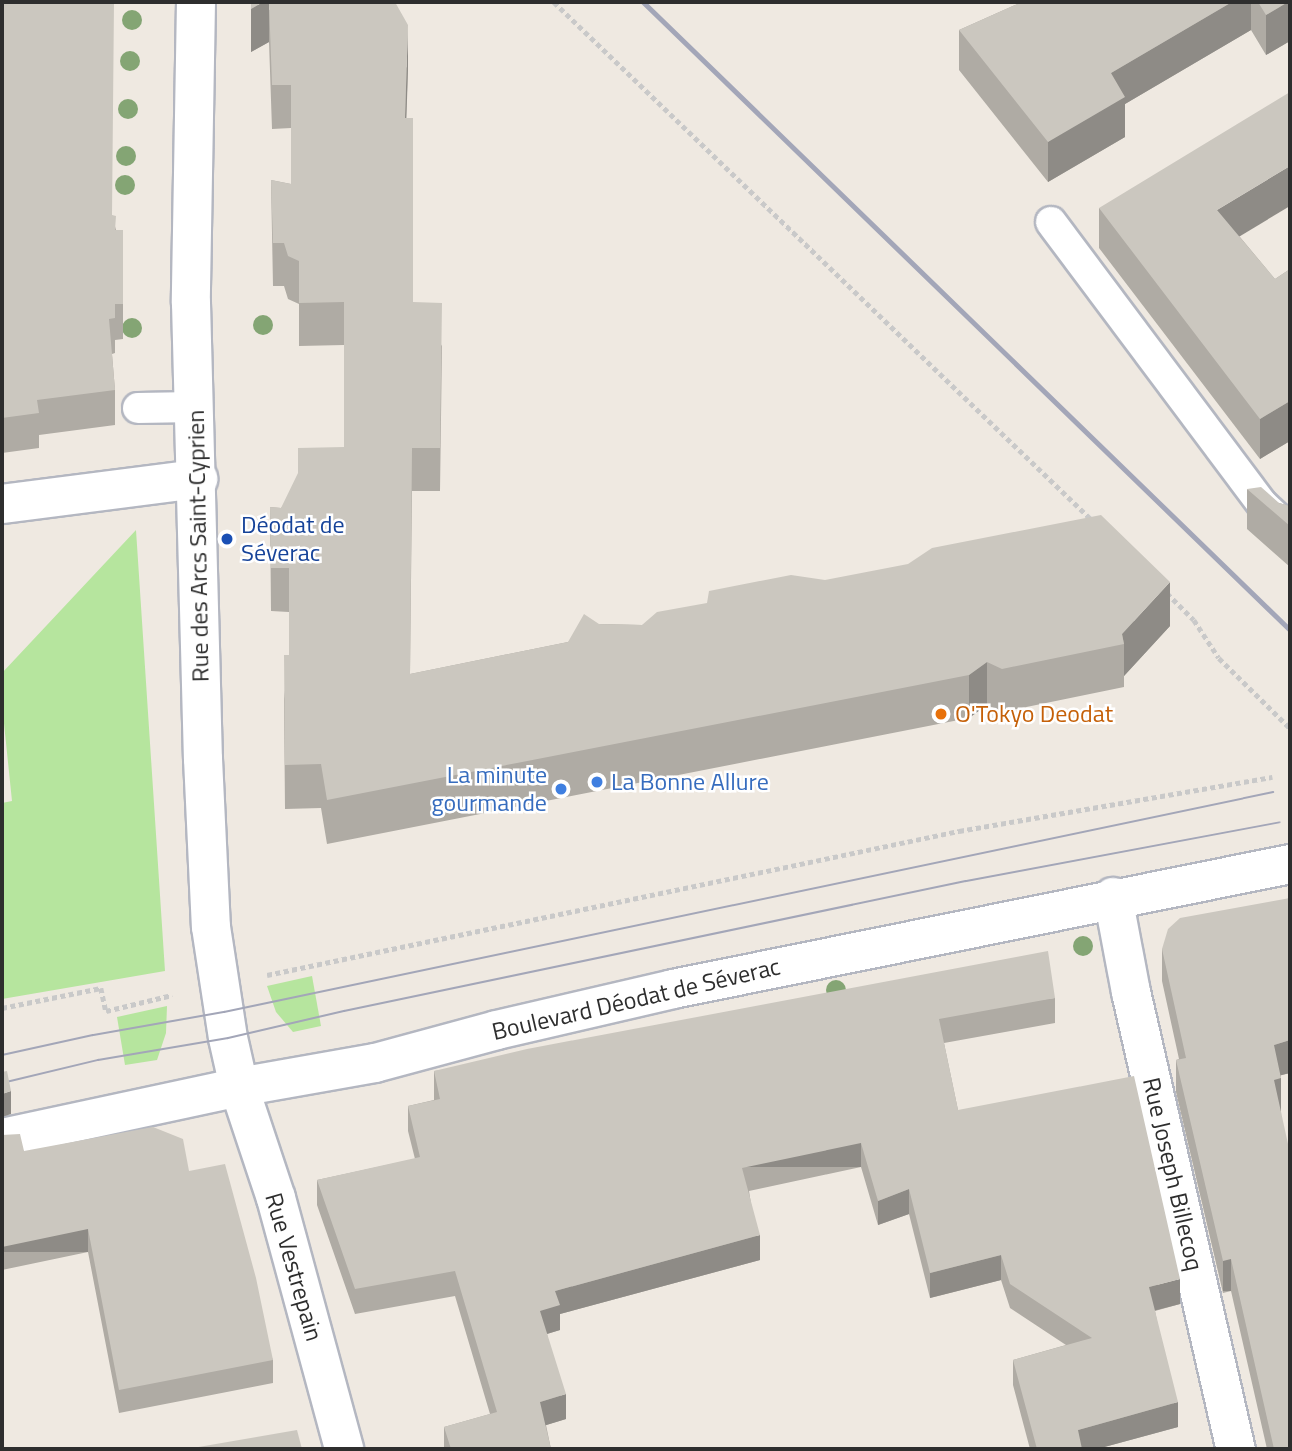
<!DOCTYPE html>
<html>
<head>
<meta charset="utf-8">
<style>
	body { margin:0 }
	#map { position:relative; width:1292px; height:1451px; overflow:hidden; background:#efe9e1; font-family:"Titillium Web",sans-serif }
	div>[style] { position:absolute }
	.green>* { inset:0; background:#b6e59e }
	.path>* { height:4.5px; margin-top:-2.25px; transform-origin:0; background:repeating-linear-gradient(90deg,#c9c9c9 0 5px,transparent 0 8.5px) }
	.roads { filter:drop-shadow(2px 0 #b4b7c1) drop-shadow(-2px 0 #b4b7c1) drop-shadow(0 2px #b4b7c1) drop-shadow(0 -2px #b4b7c1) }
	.service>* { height:30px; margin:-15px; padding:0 15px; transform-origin:15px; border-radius:15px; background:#fff }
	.minor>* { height:38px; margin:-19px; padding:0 19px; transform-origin:19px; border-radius:19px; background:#fff }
	.tertiary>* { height:38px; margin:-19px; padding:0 19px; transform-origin:19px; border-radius:19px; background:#fff }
	.secondary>* { height:38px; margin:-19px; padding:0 19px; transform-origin:19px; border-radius:19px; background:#fff }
	.tram>* { height:2px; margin:-1px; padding:0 1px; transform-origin:1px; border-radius:1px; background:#a3a6b8 }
	.rail>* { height:5px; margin:-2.5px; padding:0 2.5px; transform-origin:2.5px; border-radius:2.5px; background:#a3a6b8 }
	.trees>* { width:20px; height:20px; margin:-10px; border-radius:50%; background:#84a574 }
	.wall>* { inset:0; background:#afaba4 }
	.shaded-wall>* { inset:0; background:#8e8b86; transform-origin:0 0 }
	.building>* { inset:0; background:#cbc7bf }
	.dots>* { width:19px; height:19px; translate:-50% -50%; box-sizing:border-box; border:4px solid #fff; border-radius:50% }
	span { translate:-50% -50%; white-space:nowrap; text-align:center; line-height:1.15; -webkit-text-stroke:5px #fff; paint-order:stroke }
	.transit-label { font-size:24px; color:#164399 }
	.left { translate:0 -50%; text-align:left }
	.street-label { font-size:24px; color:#2e2e2e }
	.food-label { font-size:24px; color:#c56008 }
	.shop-label { font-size:24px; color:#366cbe }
	.right { translate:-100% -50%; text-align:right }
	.frame { position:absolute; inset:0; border:4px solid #2e2e2e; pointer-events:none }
</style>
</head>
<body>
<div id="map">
	<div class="green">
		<div style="clip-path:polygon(136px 530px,165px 971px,2px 999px,2px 803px,12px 801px,2px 704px,2px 673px)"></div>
		<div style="clip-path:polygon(312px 976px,321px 1026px,293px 1032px,276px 1012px,267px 986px)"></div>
		<div style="clip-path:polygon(167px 1006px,166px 1033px,157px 1060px,125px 1065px,117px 1017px)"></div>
	</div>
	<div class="path">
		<div style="left:554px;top:2px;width:748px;rotate:43.92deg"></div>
		<div style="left:1167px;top:593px;width:38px;rotate:45deg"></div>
		<div style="left:1194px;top:620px;width:45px;rotate:56.7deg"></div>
		<div style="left:1219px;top:658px;width:100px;rotate:44.6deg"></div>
		<div style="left:267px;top:975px;width:707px;rotate:-11.76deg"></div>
		<div style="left:959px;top:831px;width:318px;rotate:-9.8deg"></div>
		<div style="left:2px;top:1008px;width:101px;rotate:-11.4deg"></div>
		<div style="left:101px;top:988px;width:24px;rotate:78deg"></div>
		<div style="left:106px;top:1011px;width:68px;rotate:-13.6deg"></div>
	</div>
	<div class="roads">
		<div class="service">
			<div style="left:1051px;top:222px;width:354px;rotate:53.2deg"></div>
			<div style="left:1263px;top:505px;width:37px;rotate:43deg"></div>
			<div style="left:138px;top:408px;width:56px;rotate:-1deg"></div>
		</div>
		<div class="minor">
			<div style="left:2px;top:504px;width:198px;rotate:-7.3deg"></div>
			<div style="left:1113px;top:897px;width:97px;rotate:79.3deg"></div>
			<div style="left:1131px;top:992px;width:469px;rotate:77.1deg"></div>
		</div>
		<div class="tertiary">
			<div style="left:196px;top:2px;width:301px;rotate:91deg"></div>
			<div style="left:191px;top:303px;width:456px;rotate:88.5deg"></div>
			<div style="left:203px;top:759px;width:168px;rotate:87.3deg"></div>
			<div style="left:211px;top:927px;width:112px;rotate:81.3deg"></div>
			<div style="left:228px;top:1038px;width:50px;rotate:77.3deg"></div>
			<div style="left:239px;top:1087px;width:117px;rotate:71.6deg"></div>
			<div style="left:276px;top:1198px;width:260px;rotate:74.8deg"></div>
		</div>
		<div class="secondary">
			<div style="left:2px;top:1138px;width:242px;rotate:-12.1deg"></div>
			<div style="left:239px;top:1087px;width:138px;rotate:-10deg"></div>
			<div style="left:375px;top:1063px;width:126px;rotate:-15.1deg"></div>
			<div style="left:497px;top:1030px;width:181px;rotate:-13.1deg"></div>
			<div style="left:673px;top:989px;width:630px;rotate:-11.45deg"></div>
		</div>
	</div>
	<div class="tram">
		<div style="left:2px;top:1055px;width:93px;rotate:-12.4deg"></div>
		<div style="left:93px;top:1035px;width:133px;rotate:-10deg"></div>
		<div style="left:224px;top:1012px;width:1072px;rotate:-11.84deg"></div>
		<div style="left:2px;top:1083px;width:99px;rotate:-13.5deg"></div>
		<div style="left:98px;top:1060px;width:132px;rotate:-9.6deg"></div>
		<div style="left:228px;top:1038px;width:119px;rotate:-13.1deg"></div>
		<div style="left:344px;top:1011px;width:635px;rotate:-11.81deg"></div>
		<div style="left:966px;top:881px;width:319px;rotate:-10.6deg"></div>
	</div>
	<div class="rail">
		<div style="left:643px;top:2px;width:902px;rotate:44.15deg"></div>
	</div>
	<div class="trees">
		<div style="left:132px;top:20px"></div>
		<div style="left:130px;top:61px"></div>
		<div style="left:128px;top:109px"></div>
		<div style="left:126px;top:156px"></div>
		<div style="left:125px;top:185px"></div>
		<div style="left:263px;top:325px"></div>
		<div style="left:132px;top:328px"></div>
		<div style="left:1083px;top:946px"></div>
		<div style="left:836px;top:990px"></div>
	</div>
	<div class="wall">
		<div style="clip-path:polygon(2px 2px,112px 215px,116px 230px,123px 230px,123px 339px,115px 340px,115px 353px,112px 354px,115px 390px,115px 425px,39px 435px,39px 448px,2px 453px)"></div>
		<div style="clip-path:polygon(251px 2px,408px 68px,406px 118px,413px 302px,442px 346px,440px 491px,412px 491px,410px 674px,568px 642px,599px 624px,642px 625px,825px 580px,1170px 626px,1124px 676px,1124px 687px,1002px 712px,987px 705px,969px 718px,327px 844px,321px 808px,285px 809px,284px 699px,289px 655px,289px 612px,271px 611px,270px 507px,281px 508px,344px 447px,344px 345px,299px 346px,299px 304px,288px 299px,284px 286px,273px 286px,271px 180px,291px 184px,291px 128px,272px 129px,269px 42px,251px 52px)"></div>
		<div style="clip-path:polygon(1022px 2px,1290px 2px,1290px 41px,1266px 55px,1251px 30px,1125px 104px,1125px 137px,1048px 182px,959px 70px,959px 30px)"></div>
		<div style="clip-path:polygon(1099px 208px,1240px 237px,1275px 279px,1290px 269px,1290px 441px,1260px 459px,1099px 248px)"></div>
		<div style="clip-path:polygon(1247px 489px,1279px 503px,1290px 506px,1290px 567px,1247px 529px)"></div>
		<div style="clip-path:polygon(2px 746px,3px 755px,3px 790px,2px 791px)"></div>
		<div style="clip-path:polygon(1290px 898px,1290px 1073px,1281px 1075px,1281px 1111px,1290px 1449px,1267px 1449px,1231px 1291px,1223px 1293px,1176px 1092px,1176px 1060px,1179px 1059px,1162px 981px,1162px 949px)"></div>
		<div style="clip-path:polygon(1055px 998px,1055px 1023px,944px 1043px,958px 1110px,1180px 1304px,1155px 1311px,1178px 1427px,1097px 1449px,1030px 1449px,1013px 1385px,1013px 1360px,1066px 1345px,1010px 1308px,1001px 1280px,930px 1298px,909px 1214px,878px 1225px,861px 1167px,749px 1191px,760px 1260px,560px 1314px,560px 1330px,547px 1334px,566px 1419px,546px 1425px,551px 1449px,444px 1449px,444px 1427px,490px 1414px,455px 1296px,355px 1314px,317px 1205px,317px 1180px,415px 1159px,408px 1131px,408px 1106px,434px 1100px,434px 1071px)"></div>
		<div style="clip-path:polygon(2px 1135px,24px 1151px,189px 1171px,273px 1360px,273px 1383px,119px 1413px,88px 1252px,2px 1270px)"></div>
	</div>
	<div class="shaded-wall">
		<div style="clip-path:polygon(263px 2px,269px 2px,269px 42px,251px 52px,251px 9px)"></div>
		<div style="clip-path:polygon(1232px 2px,1251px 2px,1251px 30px,1125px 104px,1125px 137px,1048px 182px,1048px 142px,1111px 73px)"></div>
		<div style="clip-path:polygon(1288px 2px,1290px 2px,1290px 41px,1266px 55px,1266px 15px)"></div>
		<div style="clip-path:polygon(408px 25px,408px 68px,405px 161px,405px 118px)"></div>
		<div style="clip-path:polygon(1290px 166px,1290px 206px,1217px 250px,1217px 210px)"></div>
		<div style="clip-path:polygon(1290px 401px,1290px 441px,1260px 459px,1260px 419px)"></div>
		<div style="clip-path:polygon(1170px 582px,1170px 626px,1124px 676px,1124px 644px,1122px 634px)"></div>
		<div style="clip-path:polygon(987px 662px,987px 705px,969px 718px,969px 675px)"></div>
		<div style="clip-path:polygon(1290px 1040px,1290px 1073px,1274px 1077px,1274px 1045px)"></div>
		<div style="left:1281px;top:1078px;width:33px;height:7px;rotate:90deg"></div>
		<div style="clip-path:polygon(11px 1091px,11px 1114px,2px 1117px,2px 1094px)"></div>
		<div style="left:861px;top:1143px;width:24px;height:122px;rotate:90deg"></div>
		<div style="clip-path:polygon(909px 1189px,909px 1214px,878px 1225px,878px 1201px)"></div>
		<div style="left:88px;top:1229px;width:23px;height:88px;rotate:90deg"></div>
		<div style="clip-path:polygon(760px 1235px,760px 1260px,560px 1314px,560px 1330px,540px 1336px,540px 1311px,555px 1291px)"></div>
		<div style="clip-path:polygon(1001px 1255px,1001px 1280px,930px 1298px,930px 1273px)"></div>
		<div style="left:1231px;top:1259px;width:32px;height:8px;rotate:90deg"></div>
		<div style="clip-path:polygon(1180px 1279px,1180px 1304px,1149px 1312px,1149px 1287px)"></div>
		<div style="clip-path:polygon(566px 1394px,566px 1419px,540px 1427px,540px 1402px)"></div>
		<div style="clip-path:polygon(1178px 1402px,1178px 1427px,1097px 1449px,1078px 1449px,1078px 1430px)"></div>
	</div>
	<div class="building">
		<div style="clip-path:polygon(2px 2px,114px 2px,112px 215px,116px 216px,115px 230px,123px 230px,123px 304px,115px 304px,115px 318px,109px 319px,115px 390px,37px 400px,39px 413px,2px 418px)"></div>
		<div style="clip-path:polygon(251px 2px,263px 2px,251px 9px)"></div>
		<div style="clip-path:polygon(269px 2px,395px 2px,408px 25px,405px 118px,413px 118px,413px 302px,442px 303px,440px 448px,412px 448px,410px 674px,568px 642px,584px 614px,599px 624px,642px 625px,657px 612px,707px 603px,709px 591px,791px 575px,825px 580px,908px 564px,932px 548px,1101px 515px,1170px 582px,1122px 634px,1124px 644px,1002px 669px,987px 662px,969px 675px,327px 800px,321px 764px,285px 765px,284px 655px,289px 655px,289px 568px,271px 568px,270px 507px,281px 508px,298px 473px,298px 448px,344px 447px,344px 302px,299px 303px,299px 261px,288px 256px,284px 243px,273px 243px,271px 180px,291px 184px,291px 85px,272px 85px)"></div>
		<div style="clip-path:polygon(1022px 2px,1232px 2px,1111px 73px,1125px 97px,1048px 142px,959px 30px)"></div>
		<div style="clip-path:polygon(1258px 2px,1288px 2px,1266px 15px)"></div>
		<div style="clip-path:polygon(1290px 92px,1290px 166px,1217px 210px,1275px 279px,1290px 269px,1290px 401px,1260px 419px,1099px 208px)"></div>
		<div style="clip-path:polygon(1261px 487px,1279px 503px,1290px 506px,1290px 526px,1247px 489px)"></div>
		<div style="clip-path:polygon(1290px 898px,1290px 1040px,1274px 1045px,1281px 1078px,1274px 1080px,1290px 1153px,1290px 1449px,1274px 1449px,1231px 1259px,1223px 1261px,1176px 1060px,1186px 1058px,1162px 949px,1168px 929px,1180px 918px)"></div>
		<div style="clip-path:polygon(1048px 951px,1055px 998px,939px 1019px,958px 1110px,1134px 1076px,1180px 1279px,1149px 1287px,1178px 1402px,1078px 1430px,1082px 1449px,1037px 1449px,1013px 1360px,1092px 1338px,1010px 1284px,1001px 1255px,930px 1273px,909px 1189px,878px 1201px,861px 1143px,742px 1168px,760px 1235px,555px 1291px,560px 1305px,540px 1311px,566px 1394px,540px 1402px,551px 1449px,451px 1449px,444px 1427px,497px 1412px,455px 1271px,355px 1289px,317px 1180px,420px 1157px,408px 1106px,440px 1099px,434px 1071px,527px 1049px)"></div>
		<div style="clip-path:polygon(7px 1071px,11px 1091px,2px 1094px,2px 1072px)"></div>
		<div style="clip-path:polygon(153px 1127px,183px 1139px,189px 1171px,225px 1164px,256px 1278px,273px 1360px,119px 1390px,88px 1229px,2px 1247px,2px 1135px,20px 1134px,24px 1151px)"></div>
		<div style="clip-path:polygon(297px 1430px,302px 1449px,187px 1449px)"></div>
	</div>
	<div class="dots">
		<div style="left:227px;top:539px;background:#1a4fb4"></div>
		<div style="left:941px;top:714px;background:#e8710a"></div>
		<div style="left:597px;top:782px;background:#3f7fe0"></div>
		<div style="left:561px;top:789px;background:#3f7fe0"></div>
	</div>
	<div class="transit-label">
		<span class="left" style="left:241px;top:539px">Déodat de<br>Séverac</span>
	</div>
	<div class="street-label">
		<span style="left:198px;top:546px;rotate:-91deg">Rue des Arcs Saint-Cyprien</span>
		<span style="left:636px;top:999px;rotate:-13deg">Boulevard Déodat de Séverac</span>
		<span style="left:1173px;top:1174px;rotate:77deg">Rue Joseph Billecoq</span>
		<span style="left:294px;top:1267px;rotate:74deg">Rue Vestrepain</span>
	</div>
	<div class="food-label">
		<span class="left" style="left:955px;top:714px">O'Tokyo Deodat</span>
	</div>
	<div class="shop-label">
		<span class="right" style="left:547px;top:789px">La minute<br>gourmande</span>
		<span class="left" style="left:611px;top:782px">La Bonne Allure</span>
	</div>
	<div class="frame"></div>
</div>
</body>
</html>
